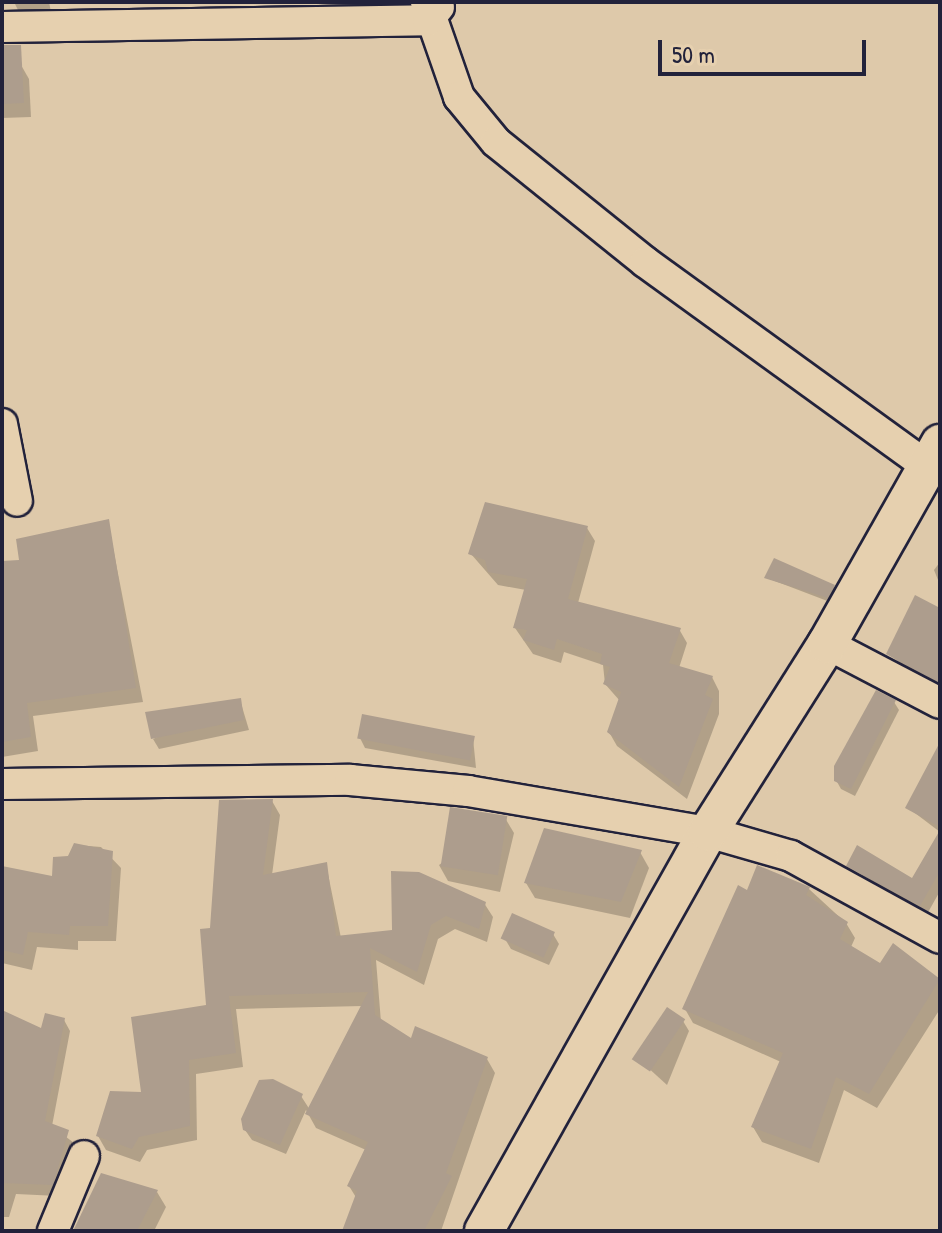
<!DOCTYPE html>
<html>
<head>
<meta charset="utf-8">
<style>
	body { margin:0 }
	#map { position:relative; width:942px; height:1233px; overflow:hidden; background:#dec9aa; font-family:"Patrick Hand",sans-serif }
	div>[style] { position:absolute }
	.shadow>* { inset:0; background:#0003 }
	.building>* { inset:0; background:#ad9d8d; transform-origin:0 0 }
	.roads { filter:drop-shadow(2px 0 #22223b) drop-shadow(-2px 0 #22223b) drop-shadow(0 2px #22223b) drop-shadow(0 -2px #22223b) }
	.minor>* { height:30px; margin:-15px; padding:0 15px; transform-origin:15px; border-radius:15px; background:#e6d0af }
	.tertiary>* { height:38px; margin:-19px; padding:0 19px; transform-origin:19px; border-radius:19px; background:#e6d0af }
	span { translate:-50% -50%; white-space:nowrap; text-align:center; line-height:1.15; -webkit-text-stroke:6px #e6d0af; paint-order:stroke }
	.frame { position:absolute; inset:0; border:4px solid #22223b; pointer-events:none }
	.scale { position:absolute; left:658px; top:40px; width:208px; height:36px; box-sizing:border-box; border:4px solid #22223b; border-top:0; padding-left:10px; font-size:24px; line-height:28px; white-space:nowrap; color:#22223b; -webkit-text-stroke:6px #e6d0af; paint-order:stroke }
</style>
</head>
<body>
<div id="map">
	<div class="shadow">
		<div style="clip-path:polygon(14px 2px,49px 2px,52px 17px,24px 22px)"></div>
		<div style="clip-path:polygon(2px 65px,21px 65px,29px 79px,31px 117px,2px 118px)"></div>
		<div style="clip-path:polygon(108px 522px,143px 702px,33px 716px,38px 751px,2px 757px,2px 563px,22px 562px)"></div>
		<div style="clip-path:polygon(587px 528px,595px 541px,578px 603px,679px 629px,687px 643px,679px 668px,712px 677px,719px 691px,719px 714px,687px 799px,617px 746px,609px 732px,620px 701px,605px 684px,603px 665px,564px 652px,561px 663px,533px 654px,515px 628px,526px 590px,498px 585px,471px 554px)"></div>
		<div style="clip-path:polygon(940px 562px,940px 585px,934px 570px)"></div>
		<div style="clip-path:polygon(767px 578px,834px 586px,836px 591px,830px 602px)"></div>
		<div style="clip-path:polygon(940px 610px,940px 691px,888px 654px)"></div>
		<div style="clip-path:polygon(240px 700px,249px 730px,159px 749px,153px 739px)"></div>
		<div style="clip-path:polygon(894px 702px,899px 710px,855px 796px,841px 789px,836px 780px)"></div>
		<div style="clip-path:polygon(360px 738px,473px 738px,476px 768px,365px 748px)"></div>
		<div style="clip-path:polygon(940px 746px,940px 832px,907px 807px)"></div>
		<div style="clip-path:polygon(272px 801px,280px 815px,272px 875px,326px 864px,341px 938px,394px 931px,484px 903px,493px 917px,487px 942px,455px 929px,438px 939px,424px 985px,376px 960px,381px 1022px,412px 1041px,487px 1059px,495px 1073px,441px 1231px,344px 1231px,357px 1199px,349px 1186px,366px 1150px,316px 1128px,306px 1110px,286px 1154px,252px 1140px,245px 1130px,301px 1096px,310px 1110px,363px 1006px,236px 1009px,243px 1067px,196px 1074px,197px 1140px,147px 1150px,140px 1162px,106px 1150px,98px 1136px,143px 1094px,208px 1007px,212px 930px)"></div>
		<div style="clip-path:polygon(505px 818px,514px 833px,500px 892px,448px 881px,439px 865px)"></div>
		<div style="clip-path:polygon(76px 845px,101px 847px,121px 868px,116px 941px,78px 941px,78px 950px,37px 947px,32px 970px,2px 963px,2px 868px,53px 878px)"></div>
		<div style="clip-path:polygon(640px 852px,649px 868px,630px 918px,535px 898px,526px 883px)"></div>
		<div style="clip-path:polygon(849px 866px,913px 880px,939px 872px,940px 891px,926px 916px)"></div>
		<div style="clip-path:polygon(809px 889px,846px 923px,855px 938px,851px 947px,881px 966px,893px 946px,940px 981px,940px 1009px,877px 1108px,844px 1090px,819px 1163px,762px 1142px,753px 1127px,781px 1062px,693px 1023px,685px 1009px,748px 892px)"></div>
		<div style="clip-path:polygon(553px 934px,559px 944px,549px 965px,511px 949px,505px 939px)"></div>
		<div style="clip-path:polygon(2px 1014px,43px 1030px,64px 1020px,70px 1031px,52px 1126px,74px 1143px,58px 1196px,16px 1194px,9px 1217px,2px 1217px)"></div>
		<div style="clip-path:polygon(683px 1021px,689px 1031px,667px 1085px,645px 1065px)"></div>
		<div style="clip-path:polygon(157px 1192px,166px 1207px,154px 1231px,75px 1231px)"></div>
	</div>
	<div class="building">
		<div style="clip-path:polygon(2px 45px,21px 45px,24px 103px,2px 104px)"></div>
		<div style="clip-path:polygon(485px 502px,588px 526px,568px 599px,681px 628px,669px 663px,713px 676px,705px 695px,713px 699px,679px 787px,607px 732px,621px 692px,603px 684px,610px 667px,600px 664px,602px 654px,557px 639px,554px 650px,523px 640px,527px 630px,513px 628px,527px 579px,488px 572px,485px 560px,468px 554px)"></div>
		<div style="clip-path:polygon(109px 519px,136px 688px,27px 703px,31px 737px,2px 742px,2px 561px,19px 560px,16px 539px)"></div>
		<div style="clip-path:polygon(774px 558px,835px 585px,828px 598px,764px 578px)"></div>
		<div style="clip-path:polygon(915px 595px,940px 608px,940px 683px,886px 654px)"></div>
		<div style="clip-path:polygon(876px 690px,896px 700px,851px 789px,834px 781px,834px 766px)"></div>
		<div style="clip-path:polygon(241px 698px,244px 720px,151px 739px,145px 712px)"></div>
		<div style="left:362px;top:714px;width:115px;height:25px;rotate:11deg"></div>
		<div style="clip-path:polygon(940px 742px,940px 827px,905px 808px)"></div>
		<div style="clip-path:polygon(273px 799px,263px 875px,327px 862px,336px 936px,392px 930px,391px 871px,419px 872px,486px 902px,479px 929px,446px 916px,431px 925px,417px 972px,370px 948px,375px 1015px,411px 1038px,415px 1026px,488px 1057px,446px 1173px,452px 1176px,424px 1231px,342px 1231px,357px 1191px,347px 1186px,368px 1142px,305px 1114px,368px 992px,229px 996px,236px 1053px,189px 1060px,190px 1126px,139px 1137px,132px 1149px,96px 1136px,110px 1091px,141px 1092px,131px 1017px,206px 1005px,200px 929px,210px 928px,219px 800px)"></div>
		<div style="left:450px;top:807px;width:58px;height:60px;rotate:9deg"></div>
		<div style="clip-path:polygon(544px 828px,642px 850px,621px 902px,524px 883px)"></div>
		<div style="clip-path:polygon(940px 830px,940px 871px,920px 906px,846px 866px,857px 845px,912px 878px)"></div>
		<div style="clip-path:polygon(74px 843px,113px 851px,108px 926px,70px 926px,69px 935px,28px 932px,23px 955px,2px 950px,2px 866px,52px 876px,53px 857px,68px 856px)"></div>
		<div style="clip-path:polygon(757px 865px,810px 887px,806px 895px,848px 922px,840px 939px,880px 963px,893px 943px,940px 979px,869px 1094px,836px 1077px,811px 1149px,751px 1127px,783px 1053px,682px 1009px,738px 885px,747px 890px)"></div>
		<div style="left:512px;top:913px;width:47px;height:28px;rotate:24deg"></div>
		<div style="left:667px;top:1007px;width:22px;height:63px;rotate:34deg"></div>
		<div style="clip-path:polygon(2px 1010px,41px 1028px,45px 1013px,65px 1018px,45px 1121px,69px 1130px,53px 1185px,2px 1183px)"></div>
		<div style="clip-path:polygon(273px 1079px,303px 1094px,280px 1145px,243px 1130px,241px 1119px,259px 1080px)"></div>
		<div style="clip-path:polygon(101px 1173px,158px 1190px,137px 1231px,73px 1231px)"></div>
	</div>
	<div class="roads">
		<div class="minor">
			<div style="left:426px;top:2px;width:101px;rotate:70.8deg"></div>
			<div style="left:459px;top:97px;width:58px;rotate:50.6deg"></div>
			<div style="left:496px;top:142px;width:191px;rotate:38.8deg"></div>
			<div style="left:645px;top:262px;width:349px;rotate:35.9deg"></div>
			<div style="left:2px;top:27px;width:426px;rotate:-0.9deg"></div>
			<div style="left:428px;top:20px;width:17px;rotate:-50deg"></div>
			<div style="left:2px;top:424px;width:78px;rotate:79deg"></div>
			<div style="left:827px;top:644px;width:127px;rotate:27.6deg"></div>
			<div style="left:2px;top:784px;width:348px;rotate:-0.7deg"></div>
			<div style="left:350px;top:780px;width:119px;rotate:5.3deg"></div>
			<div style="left:468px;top:791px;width:243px;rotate:9.7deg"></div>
			<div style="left:708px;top:832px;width:86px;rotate:16.1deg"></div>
			<div style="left:791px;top:856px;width:170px;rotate:28.8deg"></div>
			<div style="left:53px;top:1231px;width:81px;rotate:-67.5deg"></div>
		</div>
		<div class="tertiary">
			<div style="left:484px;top:1231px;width:458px;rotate:-60.7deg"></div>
			<div style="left:708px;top:832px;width:222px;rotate:-57.7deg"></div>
			<div style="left:827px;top:644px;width:230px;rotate:-60.5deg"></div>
		</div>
	</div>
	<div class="frame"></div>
	<div class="scale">50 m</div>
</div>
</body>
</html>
